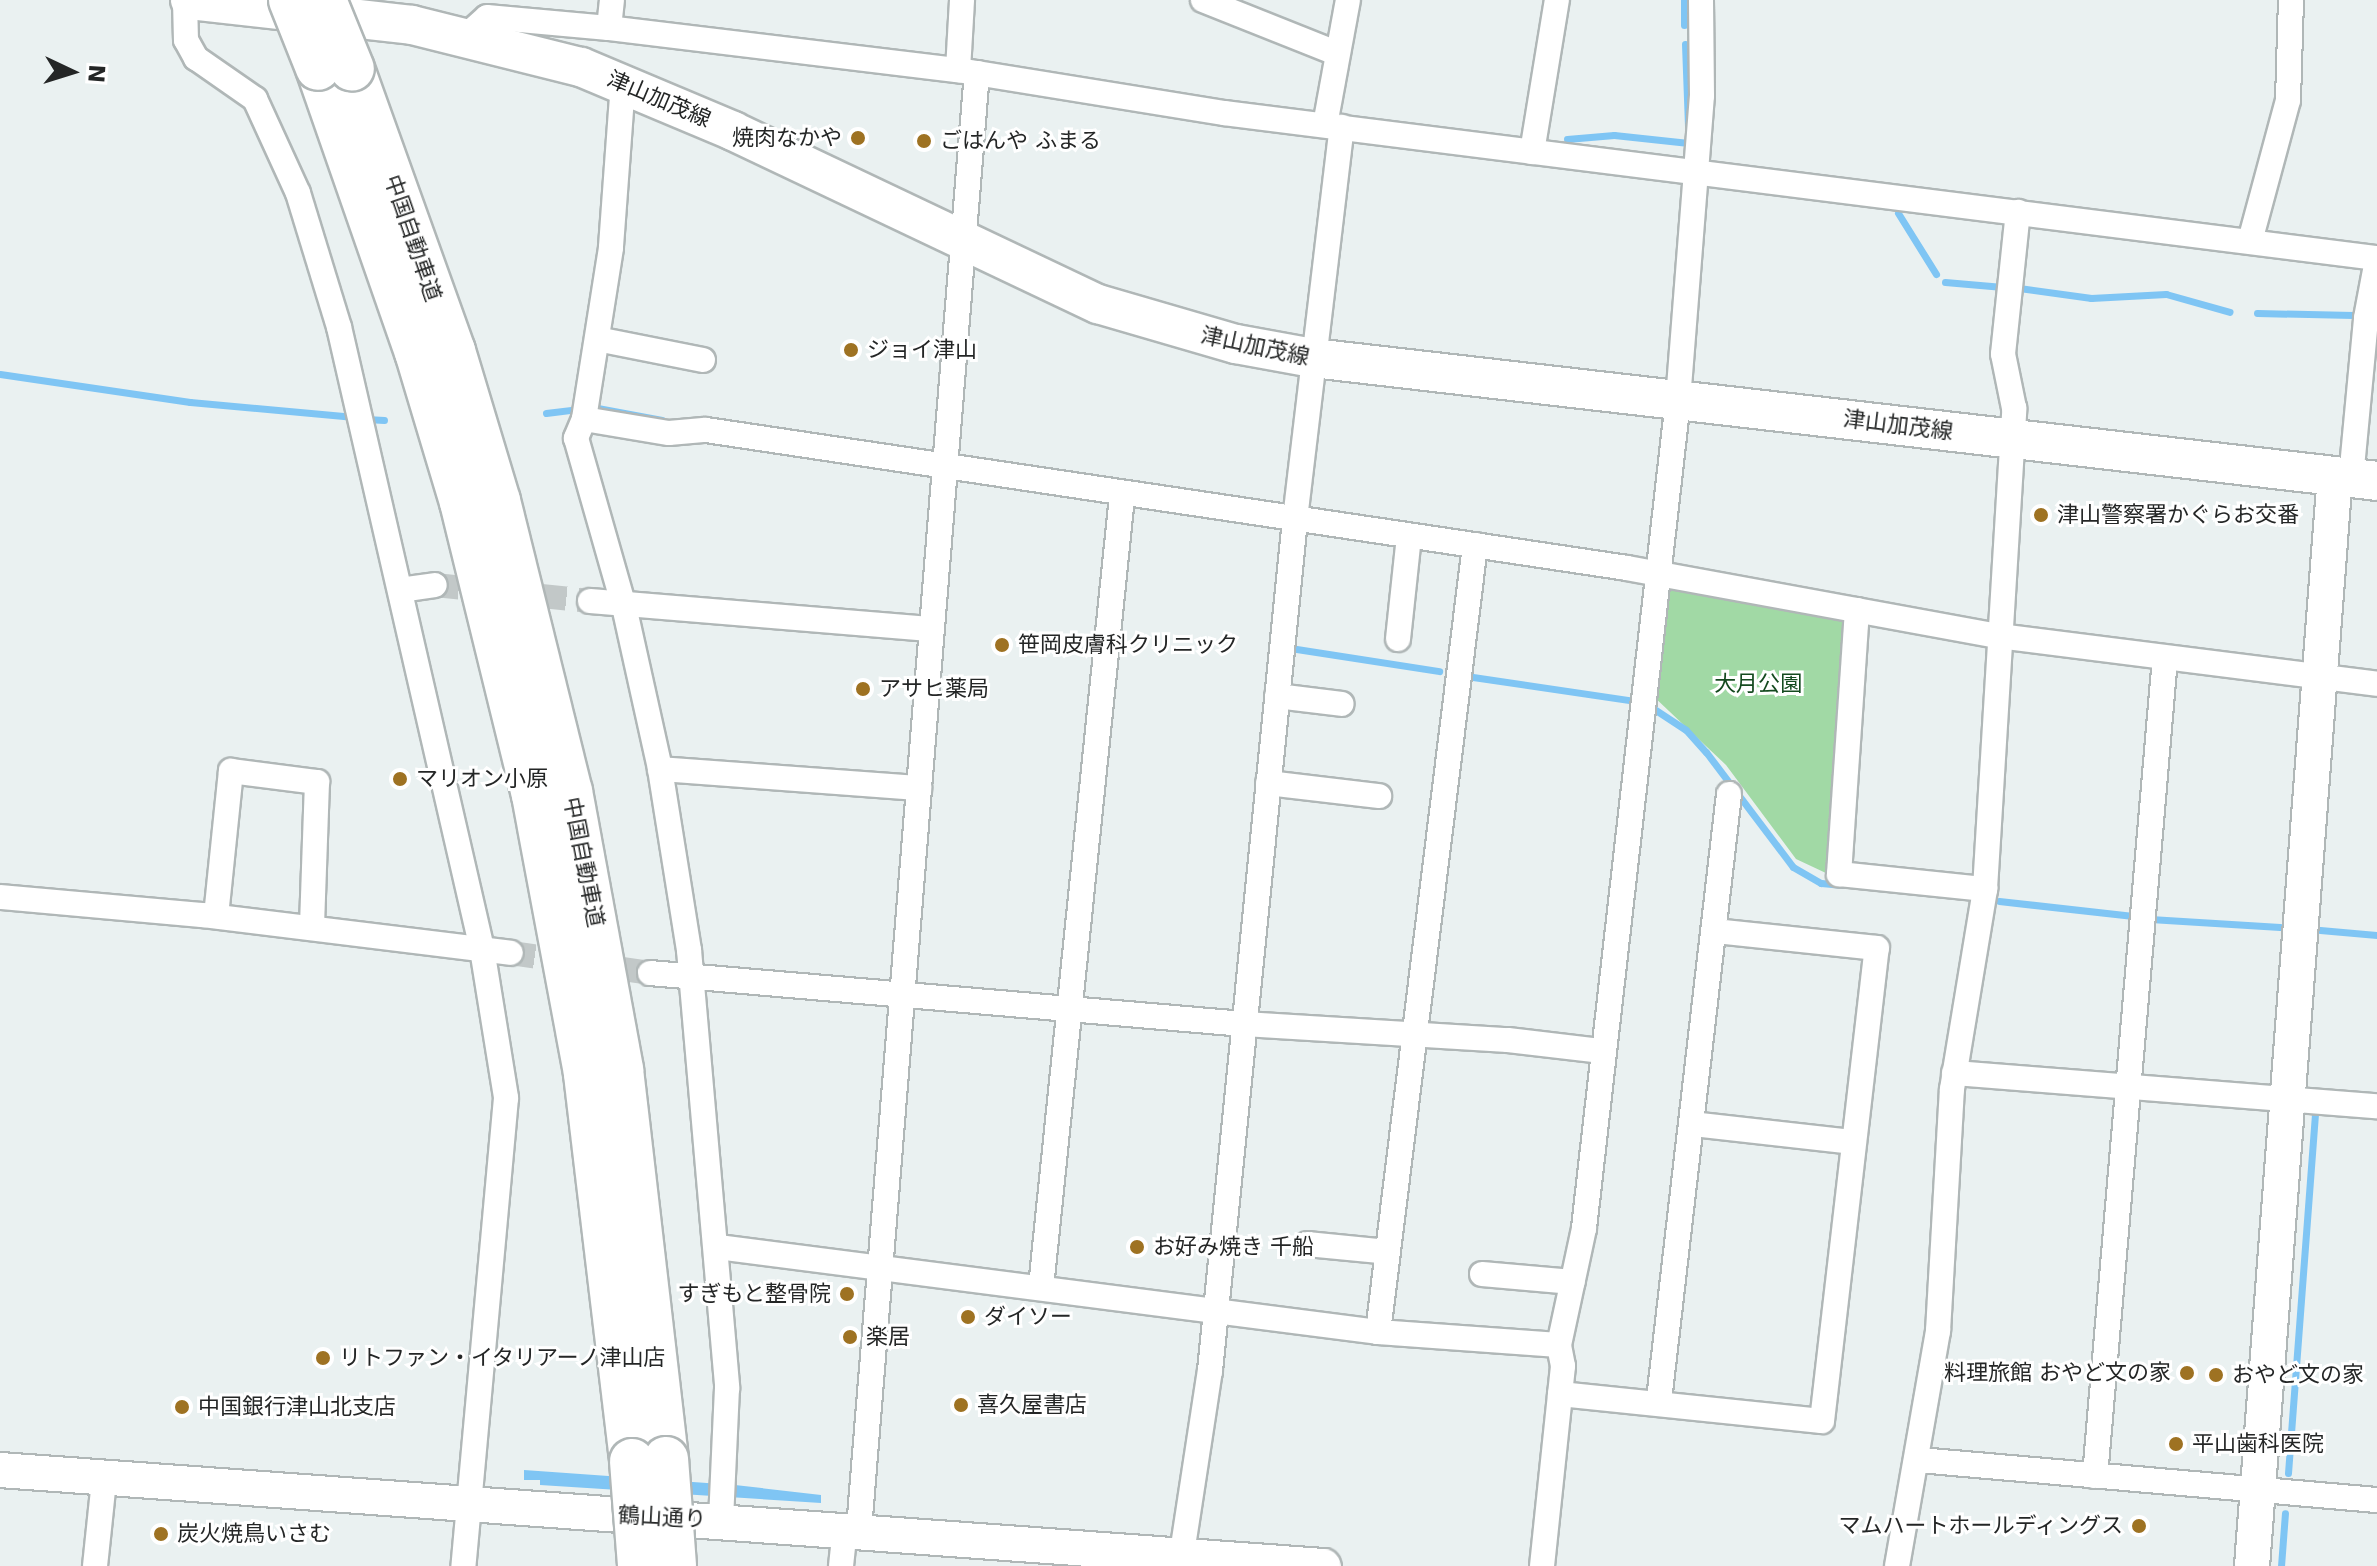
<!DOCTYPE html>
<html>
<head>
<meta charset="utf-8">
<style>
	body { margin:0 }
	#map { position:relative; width:2377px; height:1566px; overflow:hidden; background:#eaf1f1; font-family:"DejaVu Sans","Noto Sans JP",sans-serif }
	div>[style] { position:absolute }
	.green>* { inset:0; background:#a1d9a5 }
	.water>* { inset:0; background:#7fc5f4 }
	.stream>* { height:7px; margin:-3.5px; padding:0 3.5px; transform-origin:3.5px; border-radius:3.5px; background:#7fc5f4 }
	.street-tunnel>* { height:24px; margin-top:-12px; transform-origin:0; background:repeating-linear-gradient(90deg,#c2c8c8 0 24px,transparent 0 36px) }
	.roads { filter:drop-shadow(2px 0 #b0b7b7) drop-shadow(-2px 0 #b0b7b7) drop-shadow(0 2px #b0b7b7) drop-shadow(0 -2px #b0b7b7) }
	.street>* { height:24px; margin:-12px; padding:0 12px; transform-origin:12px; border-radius:12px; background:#fff }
	.secondary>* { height:34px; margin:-17px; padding:0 17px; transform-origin:17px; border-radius:17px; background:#fff }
	.primary>* { height:38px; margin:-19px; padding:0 19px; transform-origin:19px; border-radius:19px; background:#fff }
	.highway>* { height:44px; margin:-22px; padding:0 22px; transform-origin:22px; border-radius:22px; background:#fff }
	.bridges { filter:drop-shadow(2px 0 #b0b7b7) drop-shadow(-2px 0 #b0b7b7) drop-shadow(0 2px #b0b7b7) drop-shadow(0 -2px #b0b7b7) }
	.highway-bridge>* { height:44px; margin:-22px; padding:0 22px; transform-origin:22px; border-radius:22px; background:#fff }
	.dots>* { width:22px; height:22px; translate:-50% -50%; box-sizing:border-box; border:4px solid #fff; border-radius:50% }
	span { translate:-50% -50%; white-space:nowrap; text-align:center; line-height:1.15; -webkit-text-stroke:6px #fff; paint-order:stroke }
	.street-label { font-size:22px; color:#242626 }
	.poi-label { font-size:22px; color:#242626 }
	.right { translate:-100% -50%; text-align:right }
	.left { translate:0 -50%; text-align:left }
	.park-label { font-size:22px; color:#144a1f }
	.north { position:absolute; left:32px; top:32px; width:80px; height:80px; -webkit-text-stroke:6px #fff; paint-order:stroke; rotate:94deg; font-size:22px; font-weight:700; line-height:32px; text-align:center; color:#242626 }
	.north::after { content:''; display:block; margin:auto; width:28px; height:36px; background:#242626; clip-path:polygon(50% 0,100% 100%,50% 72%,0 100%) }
</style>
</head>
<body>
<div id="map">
	<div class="green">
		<div style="clip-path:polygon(1671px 584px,1839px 616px,1846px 627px,1828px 874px,1796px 859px,1726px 765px,1651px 694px,1663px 595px)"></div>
	</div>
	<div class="water">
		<div style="clip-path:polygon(524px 1470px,735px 1485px,821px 1495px,821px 1503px,540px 1485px,540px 1480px,524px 1480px)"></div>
	</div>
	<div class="stream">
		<div style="left:1684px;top:25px;width:25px;rotate:-90deg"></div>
		<div style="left:1685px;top:44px;width:82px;rotate:87.9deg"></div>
		<div style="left:1567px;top:139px;width:47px;rotate:-4.9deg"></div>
		<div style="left:1614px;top:135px;width:75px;rotate:6.1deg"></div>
		<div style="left:1898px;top:213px;width:72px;rotate:58.1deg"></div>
		<div style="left:1945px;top:282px;width:58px;rotate:4.9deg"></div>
		<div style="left:2019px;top:288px;width:73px;rotate:7.9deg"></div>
		<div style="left:2091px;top:298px;width:75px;rotate:-3.1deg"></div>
		<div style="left:2166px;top:294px;width:66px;rotate:15.7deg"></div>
		<div style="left:2257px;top:313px;width:96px;rotate:1.2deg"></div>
		<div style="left:0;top:374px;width:192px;rotate:8.4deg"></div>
		<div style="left:190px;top:402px;width:165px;rotate:5.2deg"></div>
		<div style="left:592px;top:407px;width:71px;rotate:10.5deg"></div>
		<div style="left:546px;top:413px;width:34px;rotate:-7deg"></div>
		<div style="left:366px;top:419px;width:18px;rotate:3deg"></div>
		<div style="left:1290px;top:648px;width:151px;rotate:8.8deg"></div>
		<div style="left:1466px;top:676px;width:165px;rotate:8.4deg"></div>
		<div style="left:1648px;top:705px;width:45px;rotate:33.3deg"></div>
		<div style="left:1686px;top:730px;width:30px;rotate:48deg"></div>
		<div style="left:1706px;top:752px;width:144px;rotate:52.9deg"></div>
		<div style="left:1793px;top:867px;width:32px;rotate:30deg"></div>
		<div style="left:1821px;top:883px;width:22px;rotate:5deg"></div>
		<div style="left:1999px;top:901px;width:135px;rotate:6.4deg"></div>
		<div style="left:2150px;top:919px;width:130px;rotate:3.5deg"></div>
		<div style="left:2320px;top:930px;width:57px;rotate:5deg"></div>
		<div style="left:2288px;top:1473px;width:362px;rotate:-85.7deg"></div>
		<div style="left:2281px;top:1566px;width:53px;rotate:-85.7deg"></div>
	</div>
	<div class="street-tunnel">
		<div style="left:435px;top:585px;width:156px;rotate:5.9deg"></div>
		<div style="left:511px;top:953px;width:140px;rotate:8.2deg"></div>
	</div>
	<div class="roads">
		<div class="street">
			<div style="left:185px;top:0;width:40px;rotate:88.6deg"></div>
			<div style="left:186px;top:40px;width:21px;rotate:61deg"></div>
			<div style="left:196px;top:58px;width:72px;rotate:34.8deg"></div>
			<div style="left:255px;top:99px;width:103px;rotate:65.4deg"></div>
			<div style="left:298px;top:193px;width:140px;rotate:73deg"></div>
			<div style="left:339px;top:327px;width:638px;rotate:77.05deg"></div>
			<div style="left:482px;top:949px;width:151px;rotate:80.8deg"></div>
			<div style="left:506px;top:1098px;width:470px;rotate:95.2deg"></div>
			<div style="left:1203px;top:0;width:143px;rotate:21.7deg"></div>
			<div style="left:609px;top:28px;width:28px;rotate:-84deg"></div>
			<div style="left:466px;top:36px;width:28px;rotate:-42deg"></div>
			<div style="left:487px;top:17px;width:122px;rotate:5.2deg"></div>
			<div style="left:609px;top:28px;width:352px;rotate:6.9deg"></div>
			<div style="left:958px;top:70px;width:269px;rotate:9.2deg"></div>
			<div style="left:1224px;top:113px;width:1162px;rotate:7.17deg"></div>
			<div style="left:958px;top:70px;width:70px;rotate:-86.7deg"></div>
			<div style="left:623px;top:83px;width:165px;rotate:94.2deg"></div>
			<div style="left:611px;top:248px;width:173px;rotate:99deg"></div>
			<div style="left:584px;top:419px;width:21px;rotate:113deg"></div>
			<div style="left:576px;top:438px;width:175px;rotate:74.1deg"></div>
			<div style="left:624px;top:606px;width:167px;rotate:77.5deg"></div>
			<div style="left:660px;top:769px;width:183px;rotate:80.9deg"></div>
			<div style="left:689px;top:950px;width:440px;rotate:85deg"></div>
			<div style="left:727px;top:1388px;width:132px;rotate:92.6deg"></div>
			<div style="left:1325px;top:125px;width:127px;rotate:-79.6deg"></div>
			<div style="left:1532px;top:152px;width:154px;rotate:-80.7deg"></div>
			<div style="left:2250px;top:241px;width:146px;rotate:-74.9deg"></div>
			<div style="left:2288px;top:100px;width:100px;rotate:-88.3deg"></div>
			<div style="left:597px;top:339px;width:108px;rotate:11.2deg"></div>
			<div style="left:584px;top:419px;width:86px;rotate:9.4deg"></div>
			<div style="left:669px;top:433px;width:37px;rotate:-5deg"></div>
			<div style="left:706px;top:430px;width:931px;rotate:8.52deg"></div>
			<div style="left:1627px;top:568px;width:378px;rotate:10.4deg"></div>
			<div style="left:1999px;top:636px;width:381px;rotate:7.2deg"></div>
			<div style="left:2351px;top:478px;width:161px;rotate:-84.6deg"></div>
			<div style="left:2366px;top:318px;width:59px;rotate:-79.3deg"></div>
			<div style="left:400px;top:590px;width:35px;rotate:-8deg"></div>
			<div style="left:590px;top:601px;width:341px;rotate:4.7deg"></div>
			<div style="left:1857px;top:610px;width:265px;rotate:93.9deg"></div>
			<div style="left:1839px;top:874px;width:147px;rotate:5.9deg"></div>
			<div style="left:1398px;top:639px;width:104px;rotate:-83.9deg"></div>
			<div style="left:1277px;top:696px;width:65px;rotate:7deg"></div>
			<div style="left:660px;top:769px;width:260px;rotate:4.2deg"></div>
			<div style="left:1268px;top:783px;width:112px;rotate:6.7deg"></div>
			<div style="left:0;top:897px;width:204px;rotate:5.1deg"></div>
			<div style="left:203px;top:915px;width:310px;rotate:7deg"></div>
			<div style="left:216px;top:916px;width:146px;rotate:-84.1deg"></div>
			<div style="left:231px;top:771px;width:87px;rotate:7.3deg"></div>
			<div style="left:317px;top:782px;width:146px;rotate:92deg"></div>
			<div style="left:650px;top:973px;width:596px;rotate:4.91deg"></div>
			<div style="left:1244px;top:1024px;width:264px;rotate:3.5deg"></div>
			<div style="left:1508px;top:1040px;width:95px;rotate:6.7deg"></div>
			<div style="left:1954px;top:1073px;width:424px;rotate:4.5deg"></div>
			<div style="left:1692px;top:1124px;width:162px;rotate:6.4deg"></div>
			<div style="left:1307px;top:1244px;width:81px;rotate:5.6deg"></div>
			<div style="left:718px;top:1247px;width:665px;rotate:7.34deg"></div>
			<div style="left:1378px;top:1332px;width:181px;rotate:4.1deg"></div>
			<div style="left:1482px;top:1274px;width:91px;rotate:5deg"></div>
			<div style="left:1041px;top:1287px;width:795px;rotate:-84.15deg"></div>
			<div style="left:1378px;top:1332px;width:793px;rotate:-82.97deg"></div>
			<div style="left:1560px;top:1394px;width:263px;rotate:5.9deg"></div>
			<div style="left:1822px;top:1421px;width:476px;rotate:-83.4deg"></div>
			<div style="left:1877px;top:948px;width:164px;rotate:-174deg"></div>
			<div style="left:1659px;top:1400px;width:610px;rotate:-83.41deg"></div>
			<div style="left:1919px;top:1460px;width:460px;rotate:5deg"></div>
			<div style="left:2095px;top:1476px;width:821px;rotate:-85.11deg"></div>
			<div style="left:859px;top:1529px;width:1461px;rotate:-85.37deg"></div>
			<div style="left:95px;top:1566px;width:86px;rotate:-84deg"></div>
			<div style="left:841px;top:1566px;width:38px;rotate:-84deg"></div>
			<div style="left:1180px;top:1566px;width:197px;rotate:-81.3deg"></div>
			<div style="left:1210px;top:1371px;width:856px;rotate:-84.3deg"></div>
			<div style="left:1295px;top:519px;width:395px;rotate:-83.2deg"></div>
			<div style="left:1542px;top:1566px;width:201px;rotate:-84deg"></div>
			<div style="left:1563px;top:1366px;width:21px;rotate:-101deg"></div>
			<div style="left:1559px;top:1345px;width:120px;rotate:-77.9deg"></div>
			<div style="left:1584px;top:1228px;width:833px;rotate:-83.52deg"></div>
			<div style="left:1678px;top:400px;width:305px;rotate:-85.5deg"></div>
			<div style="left:1702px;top:96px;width:96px;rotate:-90.6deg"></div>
			<div style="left:1897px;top:1566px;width:239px;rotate:-80.1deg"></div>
			<div style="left:1938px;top:1331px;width:242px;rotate:-86.7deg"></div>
			<div style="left:1952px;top:1089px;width:203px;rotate:-80.6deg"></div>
			<div style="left:1985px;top:889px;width:482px;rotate:-86.5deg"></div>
			<div style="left:2014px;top:408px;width:55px;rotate:-101.5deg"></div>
			<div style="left:2003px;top:354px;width:143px;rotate:-84deg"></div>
		</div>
		<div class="secondary">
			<div style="left:0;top:1470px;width:1327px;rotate:4.15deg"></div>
			<div style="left:2252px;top:1566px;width:1093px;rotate:-85.65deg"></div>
		</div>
		<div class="primary">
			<div style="left:190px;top:0;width:223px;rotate:6.4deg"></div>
			<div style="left:412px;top:25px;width:174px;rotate:14deg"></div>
			<div style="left:581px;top:67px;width:165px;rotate:22.8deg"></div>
			<div style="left:733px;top:131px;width:404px;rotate:25.4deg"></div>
			<div style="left:1098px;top:304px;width:144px;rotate:16.2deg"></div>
			<div style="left:1236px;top:344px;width:78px;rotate:10.3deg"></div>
			<div style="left:1313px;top:358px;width:1071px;rotate:6.59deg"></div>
		</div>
		<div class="highway">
			<div style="left:318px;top:68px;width:301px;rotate:70.8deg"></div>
			<div style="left:417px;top:352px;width:157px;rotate:73.3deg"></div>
			<div style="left:462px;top:502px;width:302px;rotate:76.2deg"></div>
			<div style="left:534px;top:795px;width:284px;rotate:79.4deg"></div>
			<div style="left:586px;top:1074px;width:390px;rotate:83.2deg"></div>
			<div style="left:352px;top:69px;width:300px;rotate:70.3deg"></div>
			<div style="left:453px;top:351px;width:157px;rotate:73.3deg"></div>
			<div style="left:498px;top:501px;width:299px;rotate:76.1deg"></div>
			<div style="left:570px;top:791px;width:284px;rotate:79.6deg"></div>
			<div style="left:621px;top:1070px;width:392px;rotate:83.4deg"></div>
		</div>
	</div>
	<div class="bridges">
		<div class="highway-bridge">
			<div style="left:291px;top:0;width:73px;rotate:68.3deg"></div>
			<div style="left:324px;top:0;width:74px;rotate:67.9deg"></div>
			<div style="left:666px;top:1459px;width:107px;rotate:85.7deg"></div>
			<div style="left:632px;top:1461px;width:105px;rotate:85.6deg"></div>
		</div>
	</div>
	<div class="dots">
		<div style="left:858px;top:138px;background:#9e7222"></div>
		<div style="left:924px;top:141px;background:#9e7222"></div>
		<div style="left:851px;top:350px;background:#9e7222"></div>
		<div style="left:2041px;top:515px;background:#9e7222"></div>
		<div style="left:1002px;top:645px;background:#9e7222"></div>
		<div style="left:863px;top:689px;background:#9e7222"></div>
		<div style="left:400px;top:779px;background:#9e7222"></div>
		<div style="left:1137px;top:1247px;background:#9e7222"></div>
		<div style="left:847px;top:1294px;background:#9e7222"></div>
		<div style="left:968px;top:1317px;background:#9e7222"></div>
		<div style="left:850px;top:1337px;background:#9e7222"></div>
		<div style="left:323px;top:1358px;background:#9e7222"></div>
		<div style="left:2187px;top:1373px;background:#9e7222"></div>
		<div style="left:2216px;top:1375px;background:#9e7222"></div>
		<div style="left:961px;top:1405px;background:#9e7222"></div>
		<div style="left:182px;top:1407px;background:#9e7222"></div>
		<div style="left:2176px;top:1444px;background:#9e7222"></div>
		<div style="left:2139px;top:1526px;background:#9e7222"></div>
		<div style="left:161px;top:1534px;background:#9e7222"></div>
	</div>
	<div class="street-label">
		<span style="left:659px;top:99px;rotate:23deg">津山加茂線</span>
		<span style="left:413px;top:238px;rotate:71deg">中国自動車道</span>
		<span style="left:1255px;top:346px;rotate:12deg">津山加茂線</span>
		<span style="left:1898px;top:425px;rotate:7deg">津山加茂線</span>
		<span style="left:584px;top:862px;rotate:79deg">中国自動車道</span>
		<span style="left:662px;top:1517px;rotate:3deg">鶴山通り</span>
	</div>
	<div class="poi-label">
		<span class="right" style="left:842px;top:138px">焼肉なかや</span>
		<span class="left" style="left:940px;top:141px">ごはんや ふまる</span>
		<span class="left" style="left:867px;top:350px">ジョイ津山</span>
		<span class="left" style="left:2057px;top:515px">津山警察署かぐらお交番</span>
		<span class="left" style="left:1018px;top:645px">笹岡皮膚科クリニック</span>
		<span class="left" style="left:879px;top:689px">アサヒ薬局</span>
		<span class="left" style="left:416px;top:779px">マリオン小原</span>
		<span class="left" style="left:1153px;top:1247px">お好み焼き 千船</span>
		<span class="right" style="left:831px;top:1294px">すぎもと整骨院</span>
		<span class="left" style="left:984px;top:1317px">ダイソー</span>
		<span class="left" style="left:866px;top:1337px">楽居</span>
		<span class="left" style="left:339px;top:1358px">リトファン・イタリアーノ津山店</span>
		<span class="right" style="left:2171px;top:1373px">料理旅館 おやど文の家</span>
		<span class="left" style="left:2232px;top:1375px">おやど文の家</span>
		<span class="left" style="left:977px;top:1405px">喜久屋書店</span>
		<span class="left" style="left:198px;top:1407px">中国銀行津山北支店</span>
		<span class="left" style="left:2192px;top:1444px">平山歯科医院</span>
		<span class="right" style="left:2123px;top:1526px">マムハートホールディングス</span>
		<span class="left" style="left:177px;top:1534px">炭火焼鳥いさむ</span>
	</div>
	<div class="park-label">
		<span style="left:1758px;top:684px">大月公園</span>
	</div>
	<div class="north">N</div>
</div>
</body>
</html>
